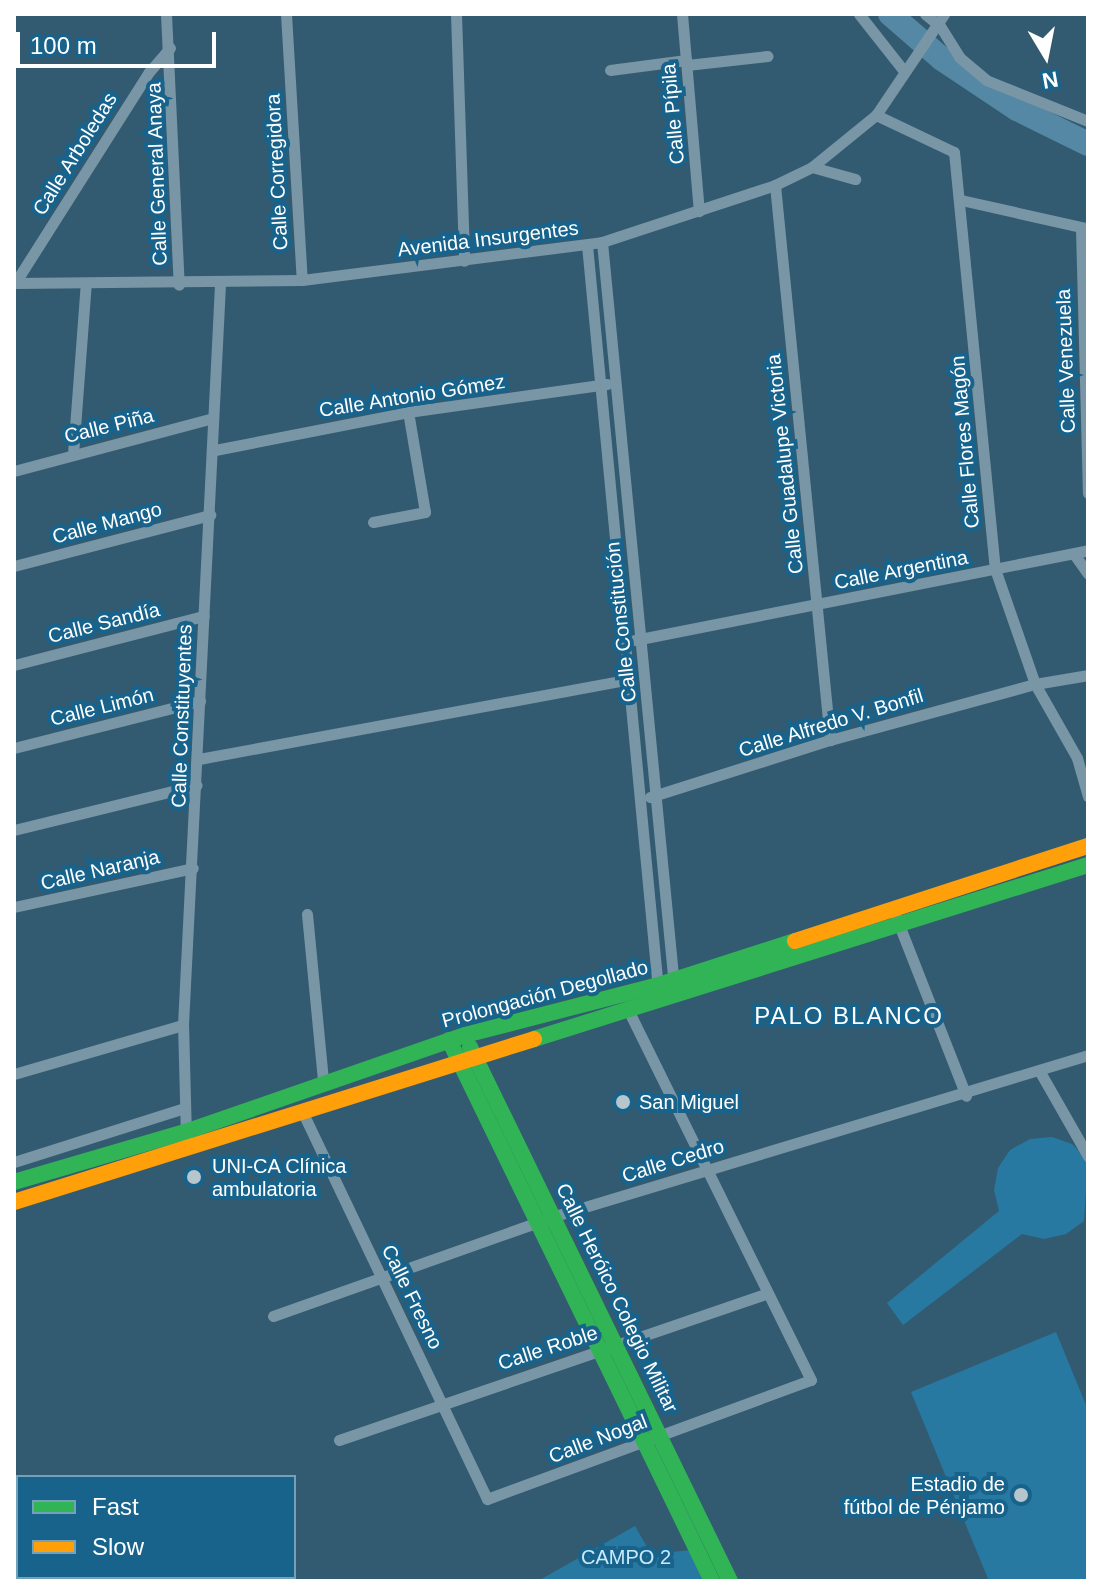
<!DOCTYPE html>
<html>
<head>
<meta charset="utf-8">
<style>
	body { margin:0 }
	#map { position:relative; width:1102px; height:1595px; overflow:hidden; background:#325b71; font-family:Helvetica,sans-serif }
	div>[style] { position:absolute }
	.green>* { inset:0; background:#2879a1 }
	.river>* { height:24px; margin:-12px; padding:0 12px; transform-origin:12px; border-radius:12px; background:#5488a4 }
	.street>* { height:11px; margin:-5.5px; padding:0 5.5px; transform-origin:5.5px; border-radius:5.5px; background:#7996a6 }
	.fast>* { height:16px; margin:-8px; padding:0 8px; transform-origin:8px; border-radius:8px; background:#30b455 }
	.slow>* { height:16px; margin:-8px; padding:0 8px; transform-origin:8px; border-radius:8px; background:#ff9f0a }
	.dots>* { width:22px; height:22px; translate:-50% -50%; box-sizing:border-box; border:4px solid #17638c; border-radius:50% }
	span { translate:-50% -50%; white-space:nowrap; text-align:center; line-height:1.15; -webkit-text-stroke:8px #17638c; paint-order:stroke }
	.street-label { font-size:20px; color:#fff }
	.poi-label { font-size:20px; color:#fff }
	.left { translate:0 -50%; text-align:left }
	.right { translate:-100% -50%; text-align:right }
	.park-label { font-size:20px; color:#c8eafb }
	.quarter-label { font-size:24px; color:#fff; letter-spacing:2px }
	.frame { position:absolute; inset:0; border:16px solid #fff; pointer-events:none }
	.legend { position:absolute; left:16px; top:1475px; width:280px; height:104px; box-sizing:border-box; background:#17638c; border:2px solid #74a1ba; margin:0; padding:10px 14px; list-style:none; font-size:24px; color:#fff }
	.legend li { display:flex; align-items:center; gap:16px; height:40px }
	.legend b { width:40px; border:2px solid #74a1ba }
	.north { position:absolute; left:1006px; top:16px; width:80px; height:80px; -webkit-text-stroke:6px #17638c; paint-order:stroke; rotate:170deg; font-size:22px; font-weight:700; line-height:32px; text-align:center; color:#fff }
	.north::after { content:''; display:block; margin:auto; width:28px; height:36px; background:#fff; clip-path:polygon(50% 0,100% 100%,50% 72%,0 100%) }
	.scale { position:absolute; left:16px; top:32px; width:200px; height:36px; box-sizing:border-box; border:4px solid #fff; border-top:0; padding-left:10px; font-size:24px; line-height:28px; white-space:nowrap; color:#fff; -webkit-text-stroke:6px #17638c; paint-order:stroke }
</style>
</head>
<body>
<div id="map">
	<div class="green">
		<div style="clip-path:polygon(1052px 1137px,1072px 1144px,1088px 1160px,1084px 1221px,1066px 1234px,1044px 1239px,1022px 1234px,903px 1325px,887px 1303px,999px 1211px,994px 1190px,998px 1168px,1010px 1150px,1030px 1139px)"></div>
		<div style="clip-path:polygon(1056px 1332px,1088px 1410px,1088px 1581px,989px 1581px,911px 1392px)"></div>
		<div style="clip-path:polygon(635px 1526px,651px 1554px,692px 1550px,706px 1581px,538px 1581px)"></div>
	</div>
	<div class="river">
		<div style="left:890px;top:14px;width:69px;rotate:40.9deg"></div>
		<div style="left:942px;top:59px;width:90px;rotate:33.7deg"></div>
		<div style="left:1017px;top:109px;width:79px;rotate:26.2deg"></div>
	</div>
	<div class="street">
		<div style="left:166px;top:14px;width:271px;rotate:87.3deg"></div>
		<div style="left:286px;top:14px;width:266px;rotate:86.6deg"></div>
		<div style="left:456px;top:14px;width:247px;rotate:88.1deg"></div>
		<div style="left:682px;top:14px;width:198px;rotate:85.1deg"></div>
		<div style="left:859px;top:14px;width:73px;rotate:51.7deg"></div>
		<div style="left:925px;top:14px;width:19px;rotate:39deg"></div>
		<div style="left:940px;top:26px;width:36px;rotate:58deg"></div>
		<div style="left:959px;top:57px;width:35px;rotate:40deg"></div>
		<div style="left:986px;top:80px;width:110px;rotate:21.9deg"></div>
		<div style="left:687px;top:65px;width:81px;rotate:-6.4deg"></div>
		<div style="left:610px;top:70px;width:77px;rotate:-7.5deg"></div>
		<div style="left:876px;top:115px;width:86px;rotate:25.4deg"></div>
		<div style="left:954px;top:152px;width:419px;rotate:84.4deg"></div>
		<div style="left:995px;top:569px;width:122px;rotate:70.8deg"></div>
		<div style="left:1035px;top:684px;width:85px;rotate:60.4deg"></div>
		<div style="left:1077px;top:758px;width:40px;rotate:74deg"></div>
		<div style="left:812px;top:167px;width:45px;rotate:15.6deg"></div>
		<div style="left:775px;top:185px;width:558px;rotate:84.34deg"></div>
		<div style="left:961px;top:200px;width:127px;rotate:12.7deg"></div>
		<div style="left:1081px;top:228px;width:265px;rotate:88.5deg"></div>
		<div style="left:602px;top:242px;width:747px;rotate:84.47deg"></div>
		<div style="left:587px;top:245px;width:747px;rotate:84.55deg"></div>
		<div style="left:14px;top:283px;width:288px;rotate:-0.6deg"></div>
		<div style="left:302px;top:280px;width:302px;rotate:-7.2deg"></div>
		<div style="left:602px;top:242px;width:182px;rotate:-18.2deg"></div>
		<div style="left:775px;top:185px;width:41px;rotate:-25.9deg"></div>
		<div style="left:812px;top:167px;width:82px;rotate:-39.1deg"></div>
		<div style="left:876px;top:115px;width:122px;rotate:-56deg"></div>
		<div style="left:15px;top:283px;width:250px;rotate:-57.6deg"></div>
		<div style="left:149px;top:72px;width:32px;rotate:-49deg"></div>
		<div style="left:215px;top:450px;width:197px;rotate:-11.1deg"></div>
		<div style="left:408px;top:412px;width:201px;rotate:-8deg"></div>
		<div style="left:73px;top:454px;width:171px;rotate:-85.7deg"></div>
		<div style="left:14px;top:471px;width:206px;rotate:-14.9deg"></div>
		<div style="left:373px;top:522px;width:53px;rotate:-10.9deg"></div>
		<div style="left:425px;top:512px;width:101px;rotate:-99.6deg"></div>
		<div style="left:1074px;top:554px;width:24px;rotate:55deg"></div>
		<div style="left:14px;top:566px;width:203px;rotate:-14.6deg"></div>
		<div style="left:635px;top:640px;width:462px;rotate:-11.2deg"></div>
		<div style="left:14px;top:665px;width:196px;rotate:-14.5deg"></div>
		<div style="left:14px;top:748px;width:192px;rotate:-14.2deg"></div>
		<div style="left:199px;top:759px;width:437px;rotate:-10.5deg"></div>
		<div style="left:650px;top:797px;width:189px;rotate:-17.6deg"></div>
		<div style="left:830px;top:740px;width:213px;rotate:-15.3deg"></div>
		<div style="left:1035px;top:684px;width:54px;rotate:-9.6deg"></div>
		<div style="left:14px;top:830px;width:188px;rotate:-13.8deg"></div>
		<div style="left:14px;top:907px;width:183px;rotate:-12.3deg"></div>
		<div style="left:307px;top:914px;width:167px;rotate:84.5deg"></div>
		<div style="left:896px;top:917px;width:192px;rotate:68.6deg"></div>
		<div style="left:1040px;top:1072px;width:97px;rotate:60.3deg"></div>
		<div style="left:14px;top:1074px;width:176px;rotate:-16.2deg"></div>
		<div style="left:302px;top:1111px;width:430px;rotate:64.5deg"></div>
		<div style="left:487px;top:1499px;width:345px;rotate:-20.2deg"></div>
		<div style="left:811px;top:1380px;width:411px;rotate:-116.3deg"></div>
		<div style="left:186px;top:1137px;width:112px;rotate:-91.5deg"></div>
		<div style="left:183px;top:1025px;width:742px;rotate:-87.14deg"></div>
		<div style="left:14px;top:1162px;width:178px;rotate:-17.6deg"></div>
		<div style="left:273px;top:1316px;width:299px;rotate:-19.5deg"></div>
		<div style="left:555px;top:1216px;width:557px;rotate:-16.81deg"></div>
		<div style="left:339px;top:1440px;width:453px;rotate:-18.9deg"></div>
	</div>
	<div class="fast">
		<div style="left:534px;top:1039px;width:581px;rotate:-17.44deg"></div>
		<div style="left:449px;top:1040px;width:602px;rotate:64.07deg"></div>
		<div style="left:470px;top:1047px;width:594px;rotate:64.04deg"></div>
		<div style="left:14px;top:1182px;width:178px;rotate:-16.3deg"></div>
		<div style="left:185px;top:1132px;width:296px;rotate:-19.1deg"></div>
		<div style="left:465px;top:1035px;width:199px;rotate:-14.5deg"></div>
		<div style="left:658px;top:985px;width:144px;rotate:-17.8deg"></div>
	</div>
	<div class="slow">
		<div style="left:795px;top:941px;width:308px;rotate:-18deg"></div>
		<div style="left:14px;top:1202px;width:545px;rotate:-17.4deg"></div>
	</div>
	<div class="dots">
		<div style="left:623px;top:1102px;background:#b7c6cd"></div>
		<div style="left:194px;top:1177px;background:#b7c6cd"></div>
		<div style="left:1021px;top:1495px;background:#b7c6cd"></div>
	</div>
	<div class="street-label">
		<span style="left:673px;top:114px;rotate:-95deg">Calle Pípila</span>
		<span style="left:75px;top:154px;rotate:-58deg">Calle Arboledas</span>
		<span style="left:277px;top:172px;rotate:-93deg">Calle Corregidora</span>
		<span style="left:157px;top:174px;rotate:-92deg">Calle General Anaya</span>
		<span style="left:488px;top:239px;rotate:-7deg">Avenida Insurgentes</span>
		<span style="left:1066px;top:361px;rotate:-92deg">Calle Venezuela</span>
		<span style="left:412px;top:396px;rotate:-9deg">Calle Antonio Gómez</span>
		<span style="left:109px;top:426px;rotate:-14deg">Calle Piña</span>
		<span style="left:965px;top:442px;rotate:-95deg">Calle Flores Magón</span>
		<span style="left:785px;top:464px;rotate:-96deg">Calle Guadalupe Victoria</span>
		<span style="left:107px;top:523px;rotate:-15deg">Calle Mango</span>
		<span style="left:901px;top:570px;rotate:-11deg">Calle Argentina</span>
		<span style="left:621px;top:622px;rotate:-96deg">Calle Constitución</span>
		<span style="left:104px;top:623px;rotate:-14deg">Calle Sandía</span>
		<span style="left:102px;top:707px;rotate:-14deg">Calle Limón</span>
		<span style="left:182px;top:716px;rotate:-88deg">Calle Constituyentes</span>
		<span style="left:831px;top:723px;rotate:-17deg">Calle Alfredo V. Bonfil</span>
		<span style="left:100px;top:870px;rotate:-13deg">Calle Naranja</span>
		<span style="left:545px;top:994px;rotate:-15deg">Prolongación Degollado</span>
		<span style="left:673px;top:1161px;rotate:-17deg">Calle Cedro</span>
		<span style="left:412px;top:1297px;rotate:64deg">Calle Fresno</span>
		<span style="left:617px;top:1298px;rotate:64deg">Calle Heróico Colegio Militar</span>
		<span style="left:548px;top:1348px;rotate:-18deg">Calle Roble</span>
		<span style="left:598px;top:1439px;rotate:-21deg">Calle Nogal</span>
	</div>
	<div class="poi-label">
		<span class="left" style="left:639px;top:1102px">San Miguel</span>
		<span class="left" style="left:212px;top:1178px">UNI-CA Clínica<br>ambulatoria</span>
		<span class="right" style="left:1005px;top:1496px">Estadio de<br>fútbol de Pénjamo</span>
	</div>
	<div class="park-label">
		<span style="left:626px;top:1557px">CAMPO 2</span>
	</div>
	<div class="quarter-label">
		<span style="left:849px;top:1016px">PALO BLANCO</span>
	</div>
	<div class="frame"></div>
	<ul class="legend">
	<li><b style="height:10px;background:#30b455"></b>Fast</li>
	<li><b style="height:10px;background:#ff9f0a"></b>Slow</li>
	</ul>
	<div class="north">N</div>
	<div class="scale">100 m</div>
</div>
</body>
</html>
